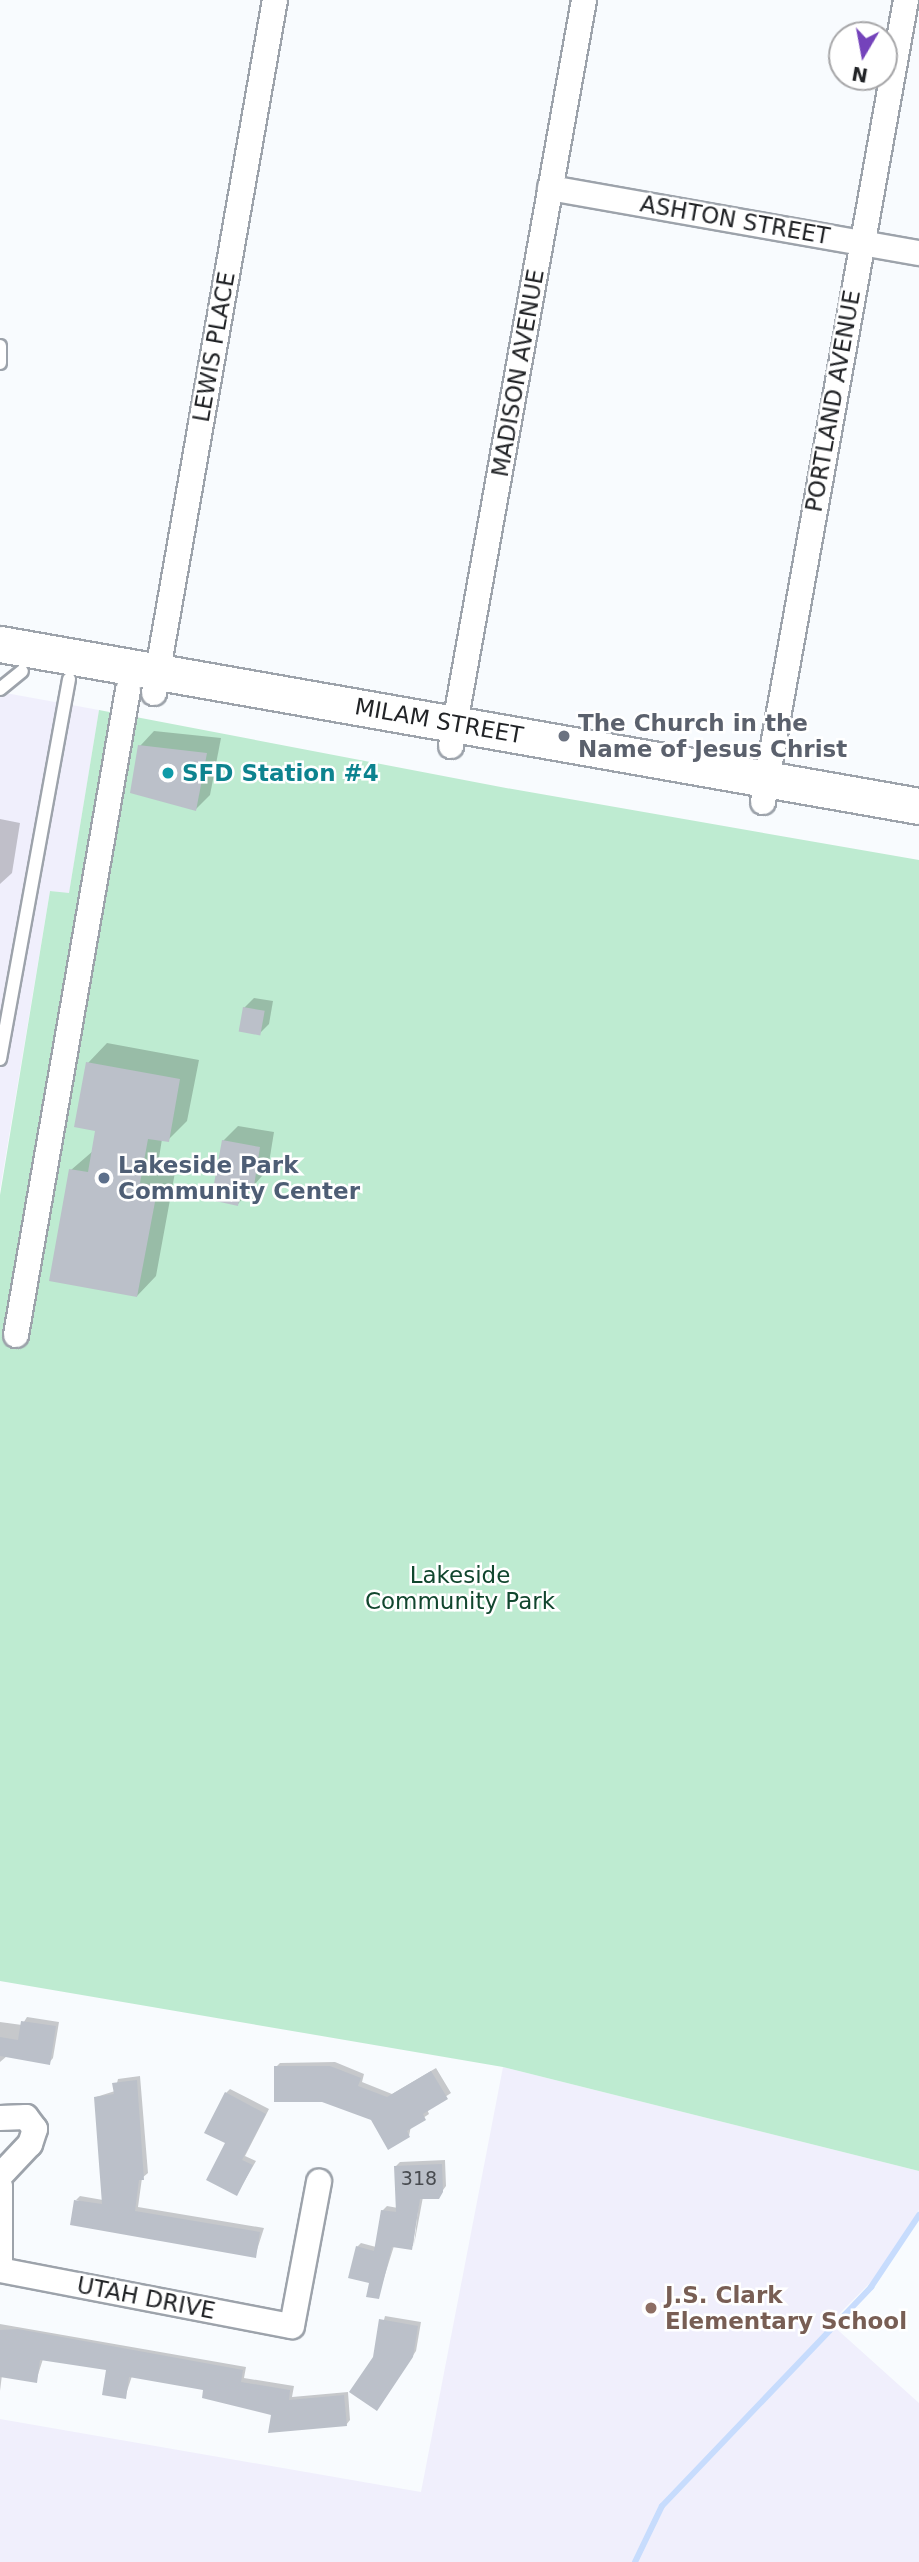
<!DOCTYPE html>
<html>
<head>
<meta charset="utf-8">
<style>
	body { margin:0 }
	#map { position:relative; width:919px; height:2562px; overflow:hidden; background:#f8fbfe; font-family:"DejaVu Sans",sans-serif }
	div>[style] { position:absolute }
	.education>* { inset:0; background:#f0effc }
	.green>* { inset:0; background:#beebd1 }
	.shadow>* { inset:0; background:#0003 }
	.stream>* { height:6px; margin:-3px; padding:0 3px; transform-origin:3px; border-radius:3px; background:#c7dcfd }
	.building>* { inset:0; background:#bbc0c9; transform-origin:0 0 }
	.roads { filter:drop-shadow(2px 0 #9da3ab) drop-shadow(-2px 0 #9da3ab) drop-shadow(0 2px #9da3ab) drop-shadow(0 -2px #9da3ab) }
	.lane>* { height:12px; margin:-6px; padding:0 6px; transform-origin:6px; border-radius:6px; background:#fff }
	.street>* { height:24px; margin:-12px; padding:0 12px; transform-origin:12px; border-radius:12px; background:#fff }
	.secondary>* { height:35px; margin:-17.5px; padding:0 17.5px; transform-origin:17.5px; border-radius:17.5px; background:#fff }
	.dots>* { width:19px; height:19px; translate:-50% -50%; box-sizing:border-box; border:4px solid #fff; border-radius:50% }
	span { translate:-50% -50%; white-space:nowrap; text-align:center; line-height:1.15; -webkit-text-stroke:5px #fff; paint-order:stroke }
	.number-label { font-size:19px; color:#484b50 }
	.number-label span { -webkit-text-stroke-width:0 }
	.street-label { font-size:23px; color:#222427 }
	.worship-label { font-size:23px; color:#5b616d; font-weight:700 }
	.left { translate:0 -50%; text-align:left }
	.culture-label { font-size:23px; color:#0d838f; font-weight:700 }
	.service-label { font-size:23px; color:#4e5e75; font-weight:700 }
	.park-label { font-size:23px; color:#11462e }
	.education-label { font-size:23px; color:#785e54; font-weight:700 }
	.north { position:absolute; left:828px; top:21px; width:70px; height:70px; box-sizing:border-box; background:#fff; border:2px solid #a7a7a9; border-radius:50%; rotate:190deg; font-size:19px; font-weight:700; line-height:28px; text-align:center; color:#222427 }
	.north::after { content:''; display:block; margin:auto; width:24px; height:32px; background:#7443bb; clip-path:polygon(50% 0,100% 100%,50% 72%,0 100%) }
</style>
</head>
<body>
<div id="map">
	<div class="education">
		<div style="clip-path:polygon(0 692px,99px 710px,69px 894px,50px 891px,0 1190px)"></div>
		<div style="clip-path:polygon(503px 2067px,919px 2171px,919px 2210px,884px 2269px,830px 2323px,919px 2403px,919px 2562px,0 2562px,0 2419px,421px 2492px)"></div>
	</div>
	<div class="green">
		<div style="clip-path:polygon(99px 710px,506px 788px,919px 860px,919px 2171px,503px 2067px,0 1981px,0 1195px,50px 891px,69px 893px)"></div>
	</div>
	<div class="shadow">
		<div style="clip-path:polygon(154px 731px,221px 738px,210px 795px,196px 809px,140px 746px)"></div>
		<div style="clip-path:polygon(0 819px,20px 823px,12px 873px,0 884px)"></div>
		<div style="clip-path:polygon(254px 998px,273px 1001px,269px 1024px,259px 1034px,244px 1008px)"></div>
		<div style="clip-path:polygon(107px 1043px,199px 1060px,187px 1121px,168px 1140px,162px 1139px,158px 1164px,176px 1167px,156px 1276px,137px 1296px,71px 1170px,93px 1151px,97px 1130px,88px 1063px)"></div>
		<div style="clip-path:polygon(238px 1126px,274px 1132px,268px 1169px,238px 1204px,223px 1141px)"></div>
		<div style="clip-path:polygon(27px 2017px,59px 2022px,53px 2058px,49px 2063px,7px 2056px,0 2062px,0 2022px,22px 2025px)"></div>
		<div style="clip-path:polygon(335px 2062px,364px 2074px,362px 2082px,392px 2094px,436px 2068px,451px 2093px,427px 2109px,429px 2114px,411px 2126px,409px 2136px,276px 2067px,280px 2063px)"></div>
		<div style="clip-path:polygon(140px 2076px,148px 2173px,142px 2178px,138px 2207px,264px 2228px,255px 2256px,76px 2200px,80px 2196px,103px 2200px,96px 2097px,115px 2091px,118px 2079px)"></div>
		<div style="clip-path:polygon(230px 2089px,269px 2109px,245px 2156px,256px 2161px,237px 2194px,227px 2142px,226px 2093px)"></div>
		<div style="clip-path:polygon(445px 2160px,446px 2186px,438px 2197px,423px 2197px,414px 2245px,420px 2190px,413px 2246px,394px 2246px,378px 2297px,357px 2247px,361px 2243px,376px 2247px,382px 2211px,387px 2206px,398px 2208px,396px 2166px,400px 2162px)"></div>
		<div style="clip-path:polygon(385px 2316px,421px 2322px,416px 2351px,381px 2404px,374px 2358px)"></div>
		<div style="clip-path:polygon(0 2324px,246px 2367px,244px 2378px,294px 2386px,292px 2397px,348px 2392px,350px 2420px,346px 2425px,273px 2414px,205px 2388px,132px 2376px,125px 2397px,108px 2369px,43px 2359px,36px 2381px,2px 2375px,0 2391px)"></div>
	</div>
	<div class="stream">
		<div style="left:635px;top:2562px;width:62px;rotate:-64.3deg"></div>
		<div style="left:662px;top:2506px;width:303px;rotate:-46.3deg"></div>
		<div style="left:871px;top:2287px;width:87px;rotate:-56.3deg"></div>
	</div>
	<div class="building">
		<div style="clip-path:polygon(138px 745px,207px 753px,196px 811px,130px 793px)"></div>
		<div style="left:243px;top:1007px;width:22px;height:25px;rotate:10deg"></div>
		<div style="clip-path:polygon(86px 1062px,180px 1079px,169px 1142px,148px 1139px,140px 1183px,158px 1186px,137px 1297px,49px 1281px,69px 1169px,88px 1172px,95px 1131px,74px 1127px)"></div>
		<div style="clip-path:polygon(222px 1140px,260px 1147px,254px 1186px,242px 1184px,238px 1206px,211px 1200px)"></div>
		<div style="clip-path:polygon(21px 2021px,56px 2026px,50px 2065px,0 2056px,0 2037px,18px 2040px)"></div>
		<div style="clip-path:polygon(274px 2066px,330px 2066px,361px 2078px,358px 2086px,387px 2097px,431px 2071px,448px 2099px,423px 2114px,426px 2120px,407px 2131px,410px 2137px,388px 2150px,371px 2120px,322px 2102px,274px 2102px)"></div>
		<div style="clip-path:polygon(137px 2080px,144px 2180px,139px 2180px,135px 2211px,260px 2232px,256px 2258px,70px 2225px,74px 2200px,102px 2204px,94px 2097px,114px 2094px,112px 2083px)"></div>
		<div style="clip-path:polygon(225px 2092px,266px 2114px,242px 2160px,253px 2165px,237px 2196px,206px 2180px,225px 2143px,204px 2133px)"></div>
		<div style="clip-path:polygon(442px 2164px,443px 2192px,439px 2199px,420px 2199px,412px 2250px,392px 2247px,379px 2299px,366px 2297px,369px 2283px,348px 2278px,356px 2246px,374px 2251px,381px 2210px,396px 2212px,394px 2166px)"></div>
		<div style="clip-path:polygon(379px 2319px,418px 2326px,413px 2357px,377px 2411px,349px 2392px,373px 2357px)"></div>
		<div style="clip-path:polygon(18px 2329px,243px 2370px,241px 2382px,290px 2390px,289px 2400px,344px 2395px,347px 2426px,268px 2433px,271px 2415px,202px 2398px,203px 2390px,129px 2377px,126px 2399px,102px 2395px,106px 2370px,40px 2360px,37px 2383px,0 2377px,0 2330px)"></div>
	</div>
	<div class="roads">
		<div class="lane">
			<div style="left:0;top:346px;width:17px;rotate:90deg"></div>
			<div style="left:0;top:689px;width:28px;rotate:-39deg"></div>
			<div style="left:0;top:1059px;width:386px;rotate:-79.7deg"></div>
		</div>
		<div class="street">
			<div style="left:550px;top:188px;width:375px;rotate:10deg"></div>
			<div style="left:154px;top:693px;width:703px;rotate:-80.1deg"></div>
			<div style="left:451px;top:746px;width:758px;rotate:-79.89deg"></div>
			<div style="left:763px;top:802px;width:815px;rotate:-79.89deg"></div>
			<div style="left:16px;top:1335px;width:655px;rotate:-80.15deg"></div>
			<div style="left:0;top:2118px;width:26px;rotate:-2deg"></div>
			<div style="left:26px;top:2117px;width:15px;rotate:53deg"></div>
			<div style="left:35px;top:2129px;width:16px;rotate:108deg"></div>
			<div style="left:30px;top:2144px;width:44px;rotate:133.2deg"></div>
			<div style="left:0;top:2186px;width:77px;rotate:90deg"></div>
			<div style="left:0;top:2270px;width:297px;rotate:10.9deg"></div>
			<div style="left:292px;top:2326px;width:147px;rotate:-79.4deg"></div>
		</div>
		<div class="secondary">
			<div style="left:0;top:644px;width:933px;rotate:10deg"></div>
		</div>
	</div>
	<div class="dots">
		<div style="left:564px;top:736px;background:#6b7280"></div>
		<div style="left:168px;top:773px;background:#0f9aa8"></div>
		<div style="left:104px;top:1178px;background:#5c6f8a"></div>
		<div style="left:651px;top:2308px;background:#8d6e63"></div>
	</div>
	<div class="number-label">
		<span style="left:419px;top:2179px">318</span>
	</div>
	<div class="street-label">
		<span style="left:735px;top:220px;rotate:10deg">ASHTON STREET</span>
		<span style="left:214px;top:347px;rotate:-80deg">LEWIS PLACE</span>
		<span style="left:518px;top:373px;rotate:-80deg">MADISON AVENUE</span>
		<span style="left:833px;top:401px;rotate:-80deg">PORTLAND AVENUE</span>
		<span style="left:439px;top:721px;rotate:10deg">MILAM STREET</span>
		<span style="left:146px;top:2298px;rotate:11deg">UTAH DRIVE</span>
	</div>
	<div class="worship-label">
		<span class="left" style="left:578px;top:736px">The Church in the<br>Name of Jesus Christ</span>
	</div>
	<div class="culture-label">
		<span class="left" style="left:182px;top:773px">SFD Station #4</span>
	</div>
	<div class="service-label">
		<span class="left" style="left:118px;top:1178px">Lakeside Park<br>Community Center</span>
	</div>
	<div class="park-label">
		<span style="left:460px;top:1588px">Lakeside<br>Community Park</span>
	</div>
	<div class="education-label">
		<span class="left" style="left:665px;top:2308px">J.S. Clark<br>Elementary School</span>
	</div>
	<div class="north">N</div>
</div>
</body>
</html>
